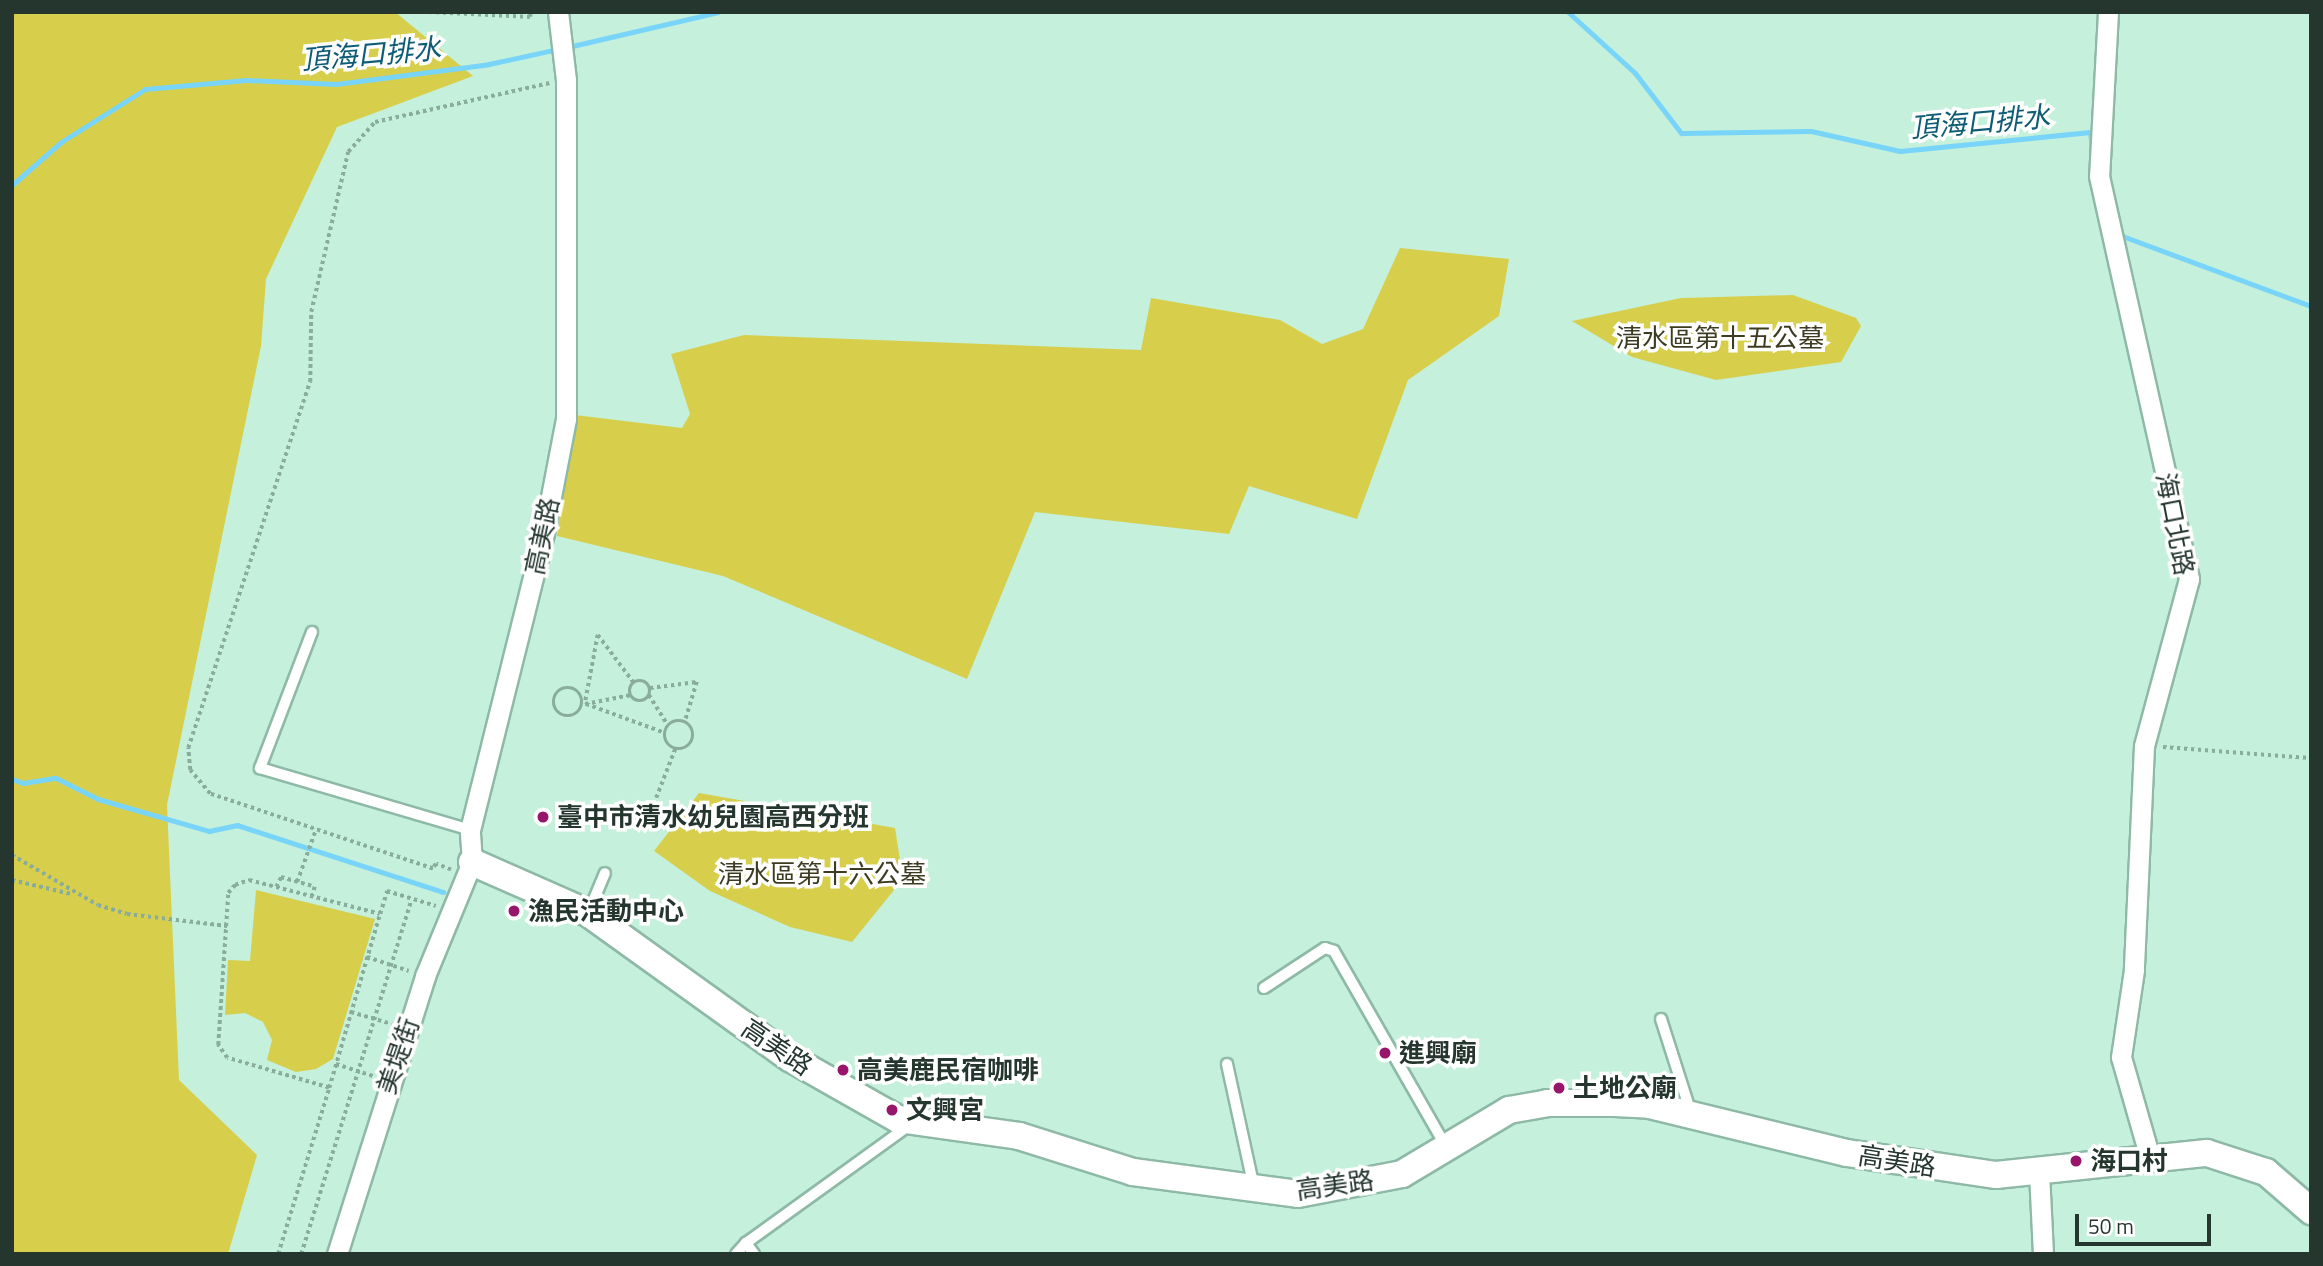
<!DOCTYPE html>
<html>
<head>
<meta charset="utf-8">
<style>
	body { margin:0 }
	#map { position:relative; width:2323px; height:1266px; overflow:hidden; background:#c4f0dc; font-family:"Titillium Web","Noto Sans TC",sans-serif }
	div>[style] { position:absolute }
	.green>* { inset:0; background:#d7cf4c }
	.stream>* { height:5px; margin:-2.5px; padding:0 2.5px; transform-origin:2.5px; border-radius:2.5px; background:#78d4f8 }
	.path>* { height:3.5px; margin-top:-1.75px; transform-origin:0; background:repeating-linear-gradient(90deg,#8aac9d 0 3.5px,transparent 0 7px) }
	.path>.ring { margin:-1.75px; padding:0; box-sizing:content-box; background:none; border:3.5px solid #8aac9d; border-radius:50% }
	.roads { filter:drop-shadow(2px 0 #8eb9a6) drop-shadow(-2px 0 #8eb9a6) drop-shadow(0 2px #8eb9a6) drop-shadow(0 -2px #8eb9a6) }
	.lane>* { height:10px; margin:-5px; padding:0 5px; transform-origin:5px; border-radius:5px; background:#fff }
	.street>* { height:19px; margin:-9.5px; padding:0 9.5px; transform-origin:9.5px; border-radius:9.5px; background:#fff }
	.secondary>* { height:26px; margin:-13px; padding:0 13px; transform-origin:13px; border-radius:13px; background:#fff }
	.dots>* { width:19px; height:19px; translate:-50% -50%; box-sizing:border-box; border:4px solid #fff; border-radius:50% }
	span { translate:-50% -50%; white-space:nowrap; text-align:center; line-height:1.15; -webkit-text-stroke:7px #fff; paint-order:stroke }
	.park-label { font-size:26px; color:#3d3c23 }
	.street-label { font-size:26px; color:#25362f }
	.poi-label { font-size:26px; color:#25362f; font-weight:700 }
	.left { translate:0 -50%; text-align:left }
	.water-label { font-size:28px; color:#0d5b74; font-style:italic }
	.frame { position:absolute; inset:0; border:14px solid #25362f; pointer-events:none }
	.scale { position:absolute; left:2075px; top:1214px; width:136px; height:32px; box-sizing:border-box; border:4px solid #25362f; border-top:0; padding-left:9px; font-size:21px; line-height:24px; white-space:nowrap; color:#25362f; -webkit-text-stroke:5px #fff; paint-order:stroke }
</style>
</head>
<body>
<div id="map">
	<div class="green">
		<div style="clip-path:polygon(12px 12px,395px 12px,473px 76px,337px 127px,266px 279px,261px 346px,167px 805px,179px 1080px,257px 1155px,228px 1254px,12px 1254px)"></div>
		<div style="clip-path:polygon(1400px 248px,1509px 259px,1499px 316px,1408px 380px,1357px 519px,1249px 486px,1229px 534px,1035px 512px,967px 679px,723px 576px,557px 536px,575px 415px,682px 428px,690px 414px,671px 354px,744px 335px,1141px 350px,1151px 298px,1280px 320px,1322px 344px,1363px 329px)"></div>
		<div style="clip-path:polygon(1793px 295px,1856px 318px,1861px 326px,1841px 362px,1716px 380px,1632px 357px,1572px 321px,1681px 298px)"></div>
		<div style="clip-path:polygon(699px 793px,895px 828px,903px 879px,852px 942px,790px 927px,710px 891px,654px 851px)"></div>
		<div style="clip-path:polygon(256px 890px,375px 919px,333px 1059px,316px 1069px,296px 1072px,267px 1060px,272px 1040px,263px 1022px,245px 1013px,225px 1015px,228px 960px,250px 961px)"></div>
	</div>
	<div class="stream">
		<div style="left:1568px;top:12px;width:91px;rotate:42.3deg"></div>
		<div style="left:1635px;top:73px;width:76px;rotate:52.5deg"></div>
		<div style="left:1681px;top:133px;width:130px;rotate:-0.9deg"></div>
		<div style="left:1811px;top:131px;width:91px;rotate:12.7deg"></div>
		<div style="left:1900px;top:151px;width:191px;rotate:-5.7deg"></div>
		<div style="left:2090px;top:132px;width:16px;rotate:83deg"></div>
		<div style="left:568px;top:47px;width:154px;rotate:-13.1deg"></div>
		<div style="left:12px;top:185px;width:65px;rotate:-41.3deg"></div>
		<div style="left:61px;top:142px;width:99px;rotate:-32.2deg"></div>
		<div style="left:145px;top:89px;width:101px;rotate:-5.1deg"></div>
		<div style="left:246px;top:80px;width:90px;rotate:2.5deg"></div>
		<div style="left:336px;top:84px;width:154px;rotate:-7.4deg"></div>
		<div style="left:489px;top:64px;width:71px;rotate:-12.3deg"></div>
		<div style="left:2117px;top:234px;width:207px;rotate:20.4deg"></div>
		<div style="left:12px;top:779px;width:12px;rotate:20deg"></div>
		<div style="left:23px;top:783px;width:33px;rotate:-9deg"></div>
		<div style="left:56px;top:778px;width:47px;rotate:26.6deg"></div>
		<div style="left:98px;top:799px;width:116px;rotate:16.1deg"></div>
		<div style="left:209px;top:831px;width:29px;rotate:-12deg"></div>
		<div style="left:237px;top:825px;width:217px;rotate:18deg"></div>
	</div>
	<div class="path">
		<div style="left:429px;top:12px;width:101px;rotate:2.8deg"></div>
		<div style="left:530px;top:17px;width:5px;rotate:-90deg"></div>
		<div style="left:598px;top:635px;width:70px;rotate:100.7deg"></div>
		<div style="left:585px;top:704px;width:47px;rotate:-11.1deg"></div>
		<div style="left:598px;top:635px;width:60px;rotate:53.1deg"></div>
		<div class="ring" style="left:630px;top:681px;width:16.5px;height:16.5px"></div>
		<div class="ring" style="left:554px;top:688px;width:24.5px;height:24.5px"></div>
		<div style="left:650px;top:688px;width:47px;rotate:-7.3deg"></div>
		<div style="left:697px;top:682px;width:42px;rotate:106.7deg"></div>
		<div style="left:649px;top:695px;width:36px;rotate:58deg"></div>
		<div style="left:586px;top:704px;width:84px;rotate:20.2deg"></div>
		<div class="ring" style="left:665px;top:721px;width:24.5px;height:24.5px"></div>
		<div style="left:2163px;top:747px;width:148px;rotate:4.3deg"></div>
		<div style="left:656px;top:798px;width:53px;rotate:-68.8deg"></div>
		<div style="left:12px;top:855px;width:99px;rotate:30.2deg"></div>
		<div style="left:98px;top:905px;width:30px;rotate:17deg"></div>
		<div style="left:127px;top:914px;width:101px;rotate:6.8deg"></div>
		<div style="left:451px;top:870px;width:16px;rotate:-158deg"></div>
		<div style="left:436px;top:864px;width:6px;rotate:121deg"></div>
		<div style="left:433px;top:869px;width:235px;rotate:-161.4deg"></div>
		<div style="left:210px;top:794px;width:31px;rotate:-130deg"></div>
		<div style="left:190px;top:770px;width:22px;rotate:-95deg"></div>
		<div style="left:188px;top:748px;width:386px;rotate:-71.6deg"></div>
		<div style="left:310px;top:382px;width:70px;rotate:-89.2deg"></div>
		<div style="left:311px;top:312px;width:164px;rotate:-77deg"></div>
		<div style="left:348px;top:152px;width:40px;rotate:-48deg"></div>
		<div style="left:375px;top:122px;width:179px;rotate:-12.6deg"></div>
		<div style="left:12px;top:880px;width:61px;rotate:13.3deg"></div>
		<div style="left:297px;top:882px;width:56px;rotate:-70.3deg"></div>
		<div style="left:276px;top:887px;width:11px;rotate:-63deg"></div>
		<div style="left:281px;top:877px;width:35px;rotate:16deg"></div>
		<div style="left:315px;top:887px;width:10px;rotate:107deg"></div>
		<div style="left:367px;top:957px;width:44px;rotate:18.4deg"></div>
		<div style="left:351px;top:1012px;width:43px;rotate:16.3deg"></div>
		<div style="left:336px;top:1064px;width:40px;rotate:18deg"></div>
		<div style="left:329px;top:1088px;width:181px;rotate:-73.7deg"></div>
		<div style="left:278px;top:1254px;width:174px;rotate:-72.9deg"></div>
		<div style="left:329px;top:1088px;width:106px;rotate:-163.6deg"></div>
		<div style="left:227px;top:1058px;width:16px;rotate:-125deg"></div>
		<div style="left:218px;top:1045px;width:152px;rotate:-86.2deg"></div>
		<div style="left:228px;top:893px;width:11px;rotate:-49deg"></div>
		<div style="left:235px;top:885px;width:15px;rotate:-20deg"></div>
		<div style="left:249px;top:880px;width:135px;rotate:14.5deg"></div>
		<div style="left:380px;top:914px;width:24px;rotate:-73deg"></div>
		<div style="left:387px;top:891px;width:51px;rotate:17deg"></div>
		<div style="left:301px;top:1254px;width:368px;rotate:-72.7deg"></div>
	</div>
	<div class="roads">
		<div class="lane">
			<div style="left:312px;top:632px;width:146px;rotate:110.9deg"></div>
			<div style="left:260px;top:768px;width:219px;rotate:16.4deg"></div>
			<div style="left:589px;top:911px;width:41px;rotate:-67.2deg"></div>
			<div style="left:1264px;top:988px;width:73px;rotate:-33.3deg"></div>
			<div style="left:1325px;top:948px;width:9px;rotate:18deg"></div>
			<div style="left:1334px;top:951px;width:224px;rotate:60.2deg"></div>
			<div style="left:1661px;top:1019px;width:96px;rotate:72.3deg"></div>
			<div style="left:1227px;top:1064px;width:127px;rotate:77.7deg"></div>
			<div style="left:736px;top:1254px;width:15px;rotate:-48deg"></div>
			<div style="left:754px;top:1254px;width:14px;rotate:-126deg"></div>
			<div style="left:746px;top:1243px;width:200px;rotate:-35.8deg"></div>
		</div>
		<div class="street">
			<div style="left:2108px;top:12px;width:164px;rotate:93.1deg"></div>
			<div style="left:2099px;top:176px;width:413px;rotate:77.4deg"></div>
			<div style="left:2189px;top:579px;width:173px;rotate:105.1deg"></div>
			<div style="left:2144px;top:746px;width:224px;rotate:92.6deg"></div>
			<div style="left:2134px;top:970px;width:88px;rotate:98.5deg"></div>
			<div style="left:2121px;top:1057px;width:105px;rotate:74deg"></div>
			<div style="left:2039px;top:1172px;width:82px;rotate:87.2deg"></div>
			<div style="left:337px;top:1254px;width:292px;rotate:-72.4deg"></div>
			<div style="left:425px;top:976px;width:123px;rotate:-67.6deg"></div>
			<div style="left:472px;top:862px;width:32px;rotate:-94deg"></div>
			<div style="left:470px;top:830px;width:306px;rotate:-76deg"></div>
			<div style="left:544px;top:533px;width:116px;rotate:-79.1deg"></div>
			<div style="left:566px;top:419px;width:339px;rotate:-90deg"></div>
			<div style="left:566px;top:80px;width:68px;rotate:-96.7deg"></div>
		</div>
		<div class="secondary">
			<div style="left:472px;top:862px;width:127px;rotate:23.7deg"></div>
			<div style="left:588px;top:913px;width:249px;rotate:35.7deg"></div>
			<div style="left:790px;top:1058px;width:124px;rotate:29.5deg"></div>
			<div style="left:898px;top:1119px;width:122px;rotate:8deg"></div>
			<div style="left:1019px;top:1136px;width:120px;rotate:17.5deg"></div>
			<div style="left:1133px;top:1172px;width:166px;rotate:7.6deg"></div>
			<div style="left:1298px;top:1194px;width:106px;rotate:-10.9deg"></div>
			<div style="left:1402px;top:1174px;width:125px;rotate:-30.9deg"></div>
			<div style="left:1509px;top:1110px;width:39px;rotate:-10deg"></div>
			<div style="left:1547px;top:1103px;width:68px"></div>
			<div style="left:1615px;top:1103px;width:35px;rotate:3deg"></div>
			<div style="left:1650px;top:1105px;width:203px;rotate:13.7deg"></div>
			<div style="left:1847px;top:1153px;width:151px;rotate:8.4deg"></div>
			<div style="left:1996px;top:1175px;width:212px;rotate:-6deg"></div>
			<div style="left:2207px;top:1153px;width:62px;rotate:17.9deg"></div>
			<div style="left:2266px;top:1172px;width:60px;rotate:40.9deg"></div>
		</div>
	</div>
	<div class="dots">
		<div style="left:543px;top:817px;background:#97166c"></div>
		<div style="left:514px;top:911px;background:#97166c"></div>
		<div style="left:1385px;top:1053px;background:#97166c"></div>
		<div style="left:843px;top:1070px;background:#97166c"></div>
		<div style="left:1559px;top:1088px;background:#97166c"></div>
		<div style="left:892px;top:1110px;background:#97166c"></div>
		<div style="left:2076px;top:1161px;background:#97166c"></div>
	</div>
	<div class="park-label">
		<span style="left:1720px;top:338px">清水區第十五公墓</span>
		<span style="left:822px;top:874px">清水區第十六公墓</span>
	</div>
	<div class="street-label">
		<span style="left:2175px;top:524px;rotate:79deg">海口北路</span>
		<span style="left:542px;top:536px;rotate:-78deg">高美路</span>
		<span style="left:777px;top:1047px;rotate:34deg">高美路</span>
		<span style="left:398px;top:1056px;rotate:-71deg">美堤街</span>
		<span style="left:1897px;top:1161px;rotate:9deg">高美路</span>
		<span style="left:1335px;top:1185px;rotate:-8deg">高美路</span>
	</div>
	<div class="poi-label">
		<span class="left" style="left:557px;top:817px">臺中市清水幼兒園高西分班</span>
		<span class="left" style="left:528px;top:911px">漁民活動中心</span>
		<span class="left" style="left:1399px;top:1053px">進興廟</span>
		<span class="left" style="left:857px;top:1070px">高美鹿民宿咖啡</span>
		<span class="left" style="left:1573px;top:1088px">土地公廟</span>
		<span class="left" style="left:906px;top:1110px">文興宮</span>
		<span class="left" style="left:2090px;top:1161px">海口村</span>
	</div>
	<div class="water-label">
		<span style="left:371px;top:54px;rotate:-5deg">頂海口排水</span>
		<span style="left:1980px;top:122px;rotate:-5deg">頂海口排水</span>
	</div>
	<div class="frame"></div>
	<div class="scale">50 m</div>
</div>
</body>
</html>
